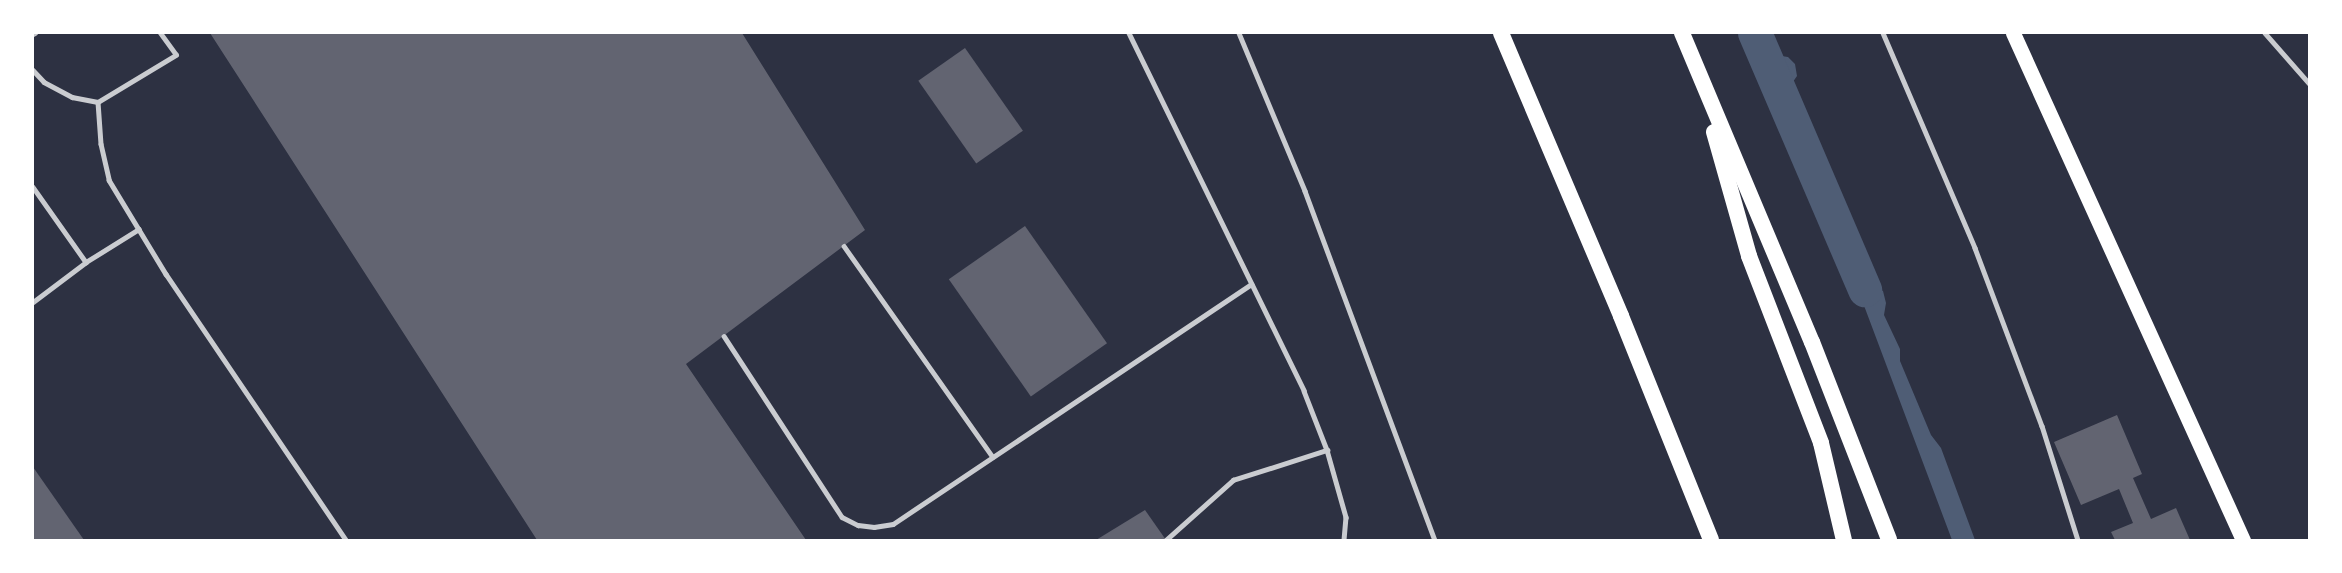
<!DOCTYPE html>
<html>
<head>
<meta charset="utf-8">
<style>
	body { margin:0 }
	#map { position:relative; width:2342px; height:573px; overflow:hidden; background:#2d3142; font-family:"IBM Plex Sans",sans-serif }
	div>[style] { position:absolute }
	.water>* { inset:0; background:#4f5d75 }
	.canal>* { height:34px; margin:-17px; padding:0 17px; transform-origin:17px; border-radius:17px; background:#4f5d75 }
	.building>* { inset:0; background:#626471; transform-origin:0 0 }
	.service>* { height:4.5px; margin:-2.25px; padding:0 2.25px; transform-origin:2.25px; border-radius:2.25px; background:#caccd0 }
	.primary>* { height:15px; margin:-7.5px; padding:0 7.5px; transform-origin:7.5px; border-radius:7.5px; background:#fff }
	.trunk>* { height:16px; margin:-8px; padding:0 8px; transform-origin:8px; border-radius:8px; background:#fff }
	span { translate:-50% -50%; white-space:nowrap; text-align:center; line-height:1.15; -webkit-text-stroke:4.5px #fff; paint-order:stroke }
	.frame { position:absolute; inset:0; border:34px solid #fff; pointer-events:none }
</style>
</head>
<body>
<div id="map">
	<div class="water">
		<div style="clip-path:polygon(1755px 33px,1768px 33px,1775px 55px,1788px 57px,1795px 64px,1797px 76px,1788px 89px,1786px 101px)"></div>
		<div style="clip-path:polygon(1847px 246px,1872px 286px,1883px 291px,1886px 303px,1884px 315px,1900px 349px,1900px 361px,1931px 435px,1941px 448px,1975px 540px,1952px 540px,1842px 247px)"></div>
	</div>
	<div class="canal">
		<div style="left:1755px;top:33px;width:280px;rotate:66.8deg"></div>
	</div>
	<div class="building">
		<div style="clip-path:polygon(210px 33px,742px 33px,865px 230px,686px 364px,806px 540px,537px 540px)"></div>
		<div style="left:965px;top:48px;width:101px;height:57px;rotate:55deg"></div>
		<div style="left:1025px;top:226px;width:143px;height:93px;rotate:55deg"></div>
		<div style="clip-path:polygon(2117px 415px,2142px 474px,2133px 478px,2151px 519px,2176px 508px,2190px 540px,2115px 540px,2111px 532px,2133px 523px,2119px 489px,2081px 505px,2054px 442px)"></div>
		<div style="clip-path:polygon(33px 467px,84px 540px,33px 540px)"></div>
		<div style="clip-path:polygon(1145px 510px,1166px 540px,1096px 540px)"></div>
	</div>
	<div class="service">
		<div style="left:1129px;top:33px;width:398px;rotate:63.9deg"></div>
		<div style="left:1304px;top:391px;width:63px;rotate:68.7deg"></div>
		<div style="left:1327px;top:450px;width:70px;rotate:74.2deg"></div>
		<div style="left:1346px;top:517px;width:23px;rotate:95deg"></div>
		<div style="left:1239px;top:33px;width:171px;rotate:67.3deg"></div>
		<div style="left:1305px;top:191px;width:372px;rotate:69.6deg"></div>
		<div style="left:1883px;top:33px;width:234px;rotate:66.8deg"></div>
		<div style="left:1975px;top:248px;width:190px;rotate:69.4deg"></div>
		<div style="left:2042px;top:426px;width:120px;rotate:72.5deg"></div>
		<div style="left:2265px;top:33px;width:67px;rotate:48.7deg"></div>
		<div style="left:33px;top:34px;width:2px;rotate:-27deg"></div>
		<div style="left:33px;top:70px;width:16px;rotate:47deg"></div>
		<div style="left:44px;top:82px;width:32px;rotate:28deg"></div>
		<div style="left:72px;top:97px;width:26px;rotate:11deg"></div>
		<div style="left:98px;top:102px;width:91px;rotate:-31.1deg"></div>
		<div style="left:176px;top:55px;width:27px;rotate:-126deg"></div>
		<div style="left:98px;top:102px;width:42px;rotate:85.9deg"></div>
		<div style="left:101px;top:144px;width:37px;rotate:77deg"></div>
		<div style="left:109px;top:180px;width:110px;rotate:58.8deg"></div>
		<div style="left:166px;top:274px;width:321px;rotate:55.9deg"></div>
		<div style="left:33px;top:187px;width:92px;rotate:54.8deg"></div>
		<div style="left:844px;top:246px;width:258px;rotate:54.8deg"></div>
		<div style="left:33px;top:302px;width:66px;rotate:-37deg"></div>
		<div style="left:86px;top:262px;width:62px;rotate:-31.9deg"></div>
		<div style="left:724px;top:336px;width:216px;rotate:56.9deg"></div>
		<div style="left:842px;top:517px;width:18px;rotate:27deg"></div>
		<div style="left:858px;top:525px;width:16px;rotate:7deg"></div>
		<div style="left:874px;top:527px;width:19px;rotate:-9deg"></div>
		<div style="left:893px;top:524px;width:431px;rotate:-33.8deg"></div>
		<div style="left:1166px;top:540px;width:90px;rotate:-41.8deg"></div>
		<div style="left:1233px;top:480px;width:99px;rotate:-17.7deg"></div>
	</div>
	<div class="primary">
		<div style="left:2013px;top:33px;width:557px;rotate:65.6deg"></div>
	</div>
	<div class="trunk">
		<div style="left:1501px;top:33px;width:307px;rotate:67deg"></div>
		<div style="left:1621px;top:316px;width:241px;rotate:68.1deg"></div>
		<div style="left:1682px;top:33px;width:335px;rotate:67.2deg"></div>
		<div style="left:1812px;top:342px;width:212px;rotate:68.7deg"></div>
		<div style="left:1714px;top:132px;width:129px;rotate:74.2deg"></div>
		<div style="left:1749px;top:256px;width:200px;rotate:68.9deg"></div>
		<div style="left:1821px;top:443px;width:100px;rotate:76.7deg"></div>
	</div>
	<div class="frame"></div>
</div>
</body>
</html>
